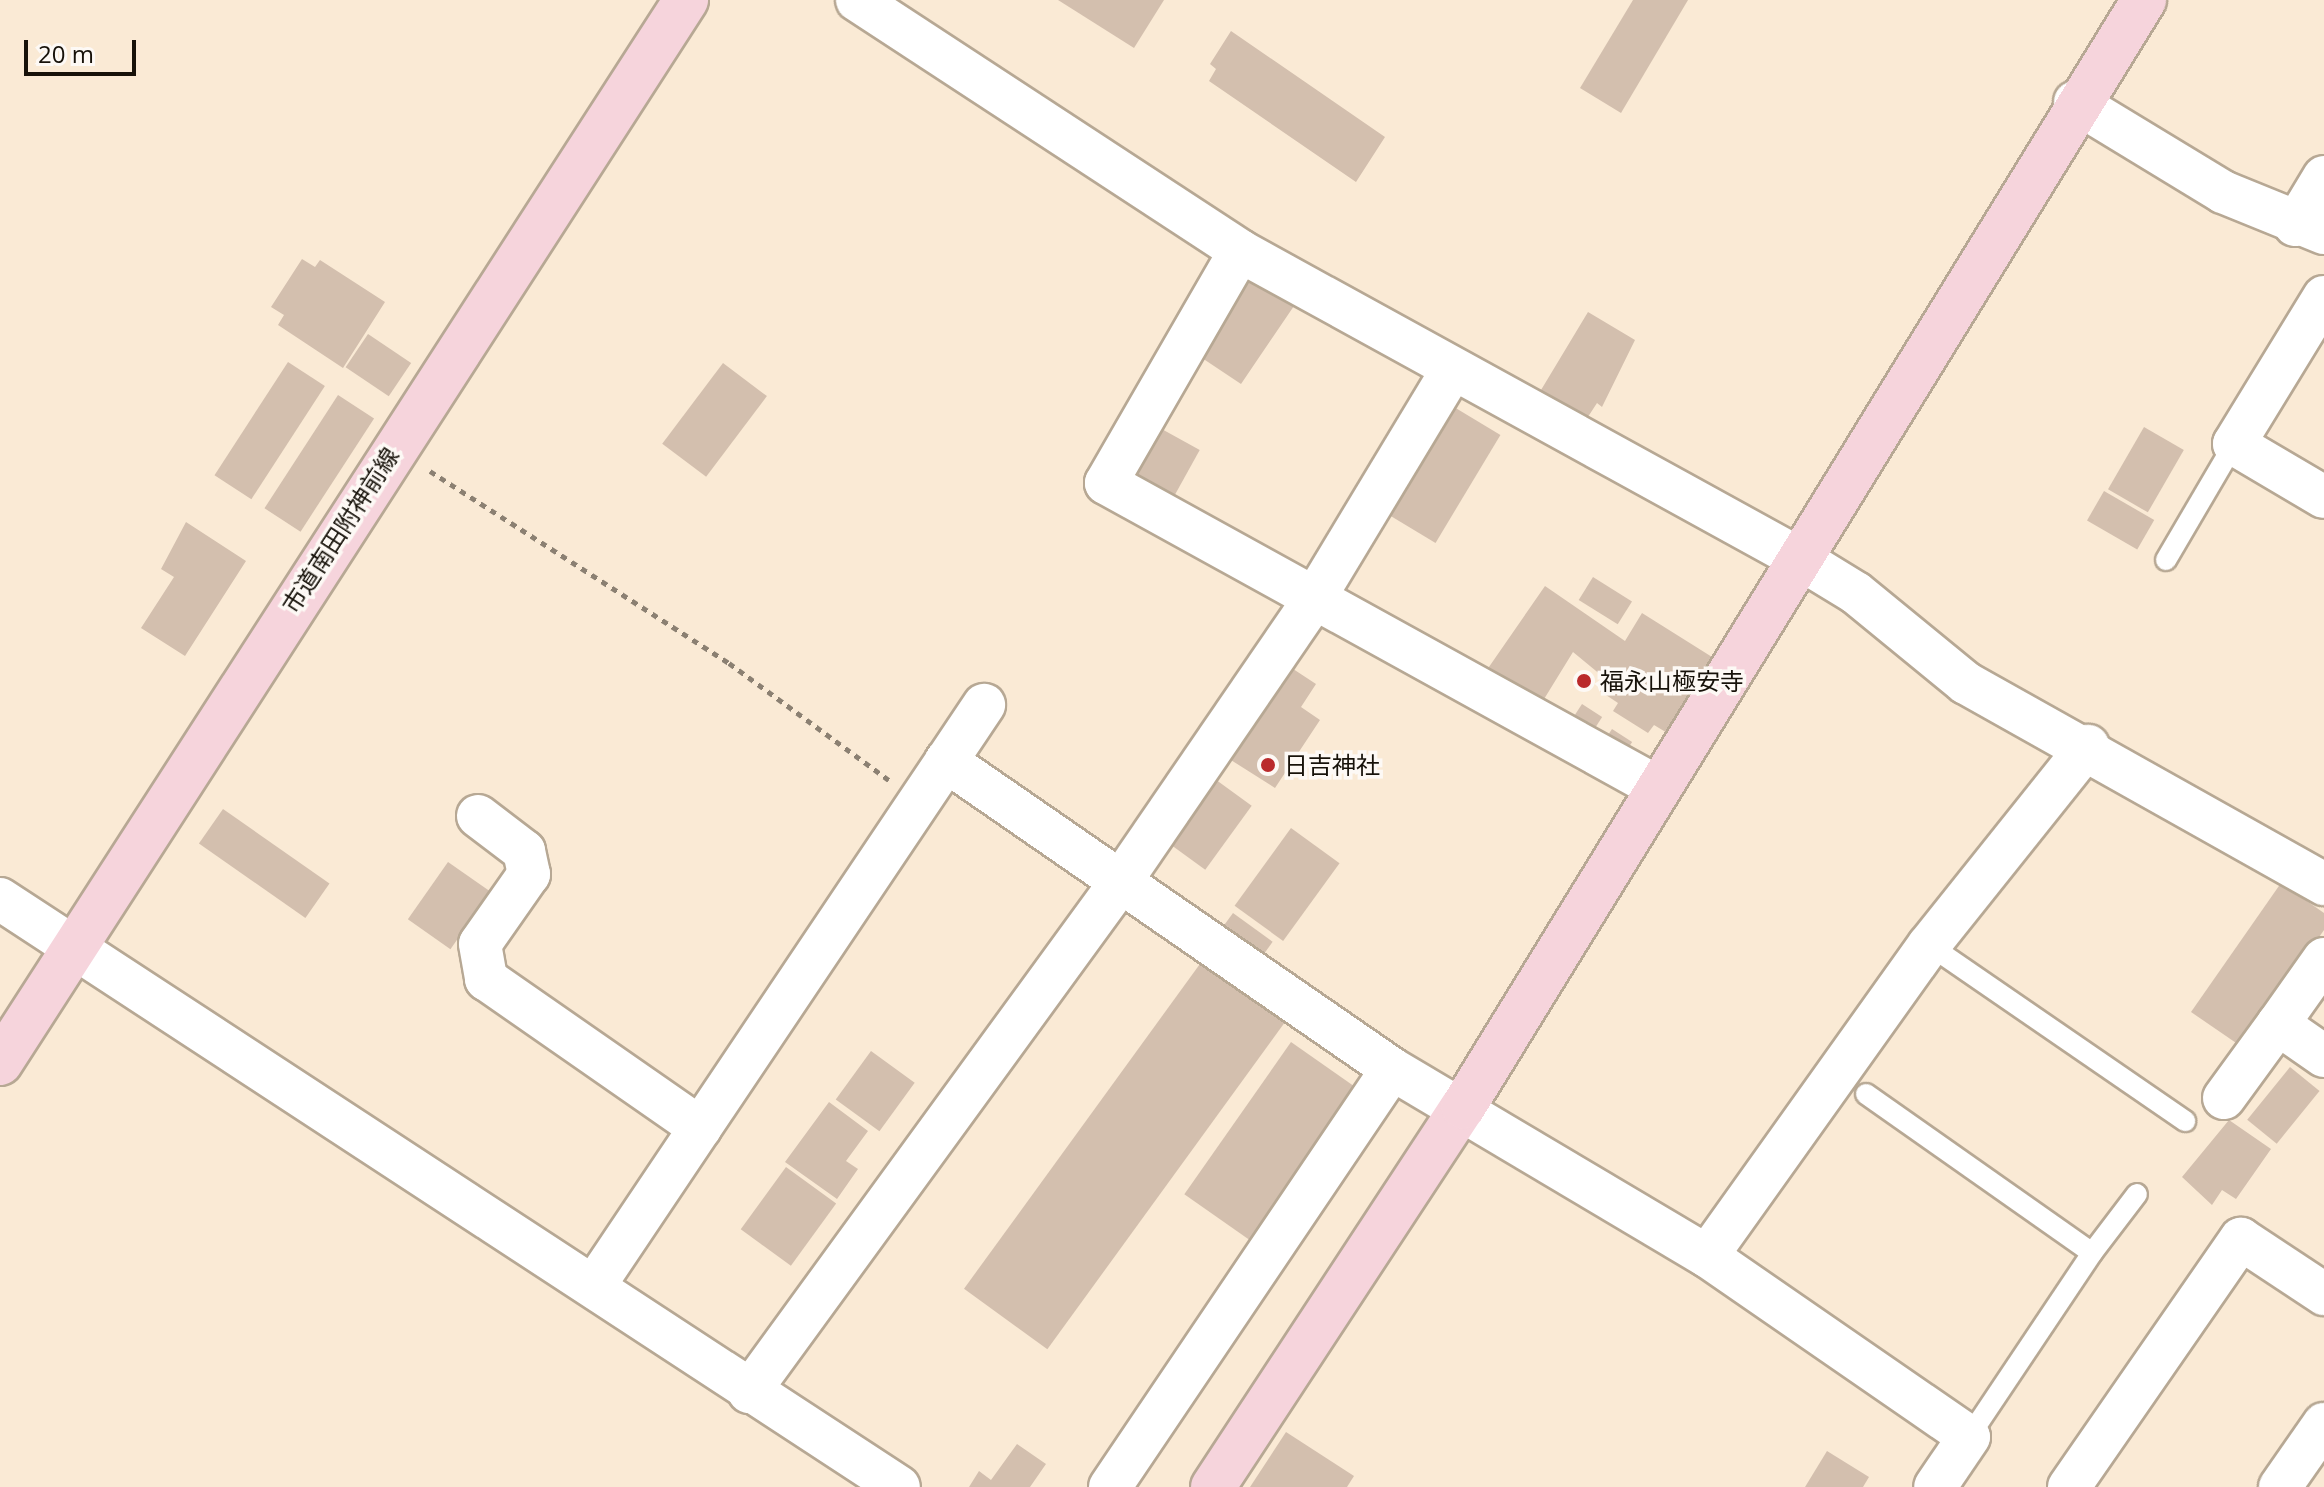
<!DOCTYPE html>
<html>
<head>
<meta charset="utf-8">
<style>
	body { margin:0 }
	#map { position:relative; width:2324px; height:1487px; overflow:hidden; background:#faead5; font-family:"Open Sans","Noto Sans JP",sans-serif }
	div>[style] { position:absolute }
	.building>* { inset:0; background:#d3bfae; transform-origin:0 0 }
	.path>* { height:5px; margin-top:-2.5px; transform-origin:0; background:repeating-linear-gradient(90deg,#8b8072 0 6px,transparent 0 12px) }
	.roads { filter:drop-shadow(2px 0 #b7a894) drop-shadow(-2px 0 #b7a894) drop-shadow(0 2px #b7a894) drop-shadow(0 -2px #b7a894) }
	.lane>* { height:20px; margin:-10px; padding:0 10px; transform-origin:10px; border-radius:10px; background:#fff }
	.street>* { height:42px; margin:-21px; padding:0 21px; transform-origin:21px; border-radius:21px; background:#fff }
	.secondary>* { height:44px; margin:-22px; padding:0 22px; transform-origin:22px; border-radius:22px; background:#f6d4dc }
	.dots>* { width:22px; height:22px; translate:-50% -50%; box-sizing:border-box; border:4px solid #fdf9f5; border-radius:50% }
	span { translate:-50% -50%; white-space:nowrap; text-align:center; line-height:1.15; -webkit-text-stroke:7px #fdf9f5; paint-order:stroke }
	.street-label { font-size:24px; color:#17120a }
	.poi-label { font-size:24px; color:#17120a }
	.left { translate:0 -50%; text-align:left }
	.scale { position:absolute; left:24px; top:40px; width:112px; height:36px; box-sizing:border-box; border:4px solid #17120a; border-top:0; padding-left:10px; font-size:24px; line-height:28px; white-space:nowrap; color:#17120a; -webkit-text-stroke:6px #fdf9f5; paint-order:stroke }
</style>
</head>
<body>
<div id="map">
	<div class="building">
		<div style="clip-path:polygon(1058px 0,1164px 0,1134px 48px)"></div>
		<div style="clip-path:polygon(1633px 0,1688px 0,1621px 113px,1580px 88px)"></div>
		<div style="clip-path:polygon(1231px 31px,1385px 137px,1356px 182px,1209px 81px,1216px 69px,1210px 64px)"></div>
		<div style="clip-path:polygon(302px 259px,315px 267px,320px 260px,385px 302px,343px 368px,278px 325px,284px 315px,271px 307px)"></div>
		<div style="clip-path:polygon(1245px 269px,1296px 303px,1241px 384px,1199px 356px,1228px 314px,1219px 308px)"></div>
		<div style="clip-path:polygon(1588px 312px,1635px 340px,1602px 407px,1597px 403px,1584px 423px,1538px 395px)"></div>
		<div style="left:368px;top:334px;width:52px;height:40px;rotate:34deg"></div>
		<div style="left:288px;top:362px;width:44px;height:135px;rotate:33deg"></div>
		<div style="left:723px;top:363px;width:55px;height:101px;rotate:37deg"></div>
		<div style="left:338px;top:395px;width:43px;height:135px;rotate:33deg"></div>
		<div style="left:1449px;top:404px;width:60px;height:126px;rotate:31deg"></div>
		<div style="left:1149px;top:422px;width:58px;height:64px;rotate:29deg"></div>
		<div style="left:2144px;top:427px;width:46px;height:72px;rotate:30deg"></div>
		<div style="left:2104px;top:491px;width:58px;height:34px;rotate:30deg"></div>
		<div style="clip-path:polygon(186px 522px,246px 561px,185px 656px,141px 628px,174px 577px,161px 569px)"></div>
		<div style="left:1593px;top:577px;width:46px;height:27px;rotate:32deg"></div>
		<div style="clip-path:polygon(1545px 586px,1625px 641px,1642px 613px,1720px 662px,1674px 737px,1654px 725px,1648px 733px,1613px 711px,1618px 703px,1600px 691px,1607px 680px,1573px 652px,1541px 704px,1482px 677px)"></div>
		<div style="clip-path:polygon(1284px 663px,1316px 684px,1301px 707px,1320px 720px,1275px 788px,1223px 755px)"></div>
		<div style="left:1582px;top:704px;width:24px;height:26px;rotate:33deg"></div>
		<div style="left:1612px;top:729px;width:24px;height:18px;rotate:33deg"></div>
		<div style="left:1208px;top:774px;width:54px;height:79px;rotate:36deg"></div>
		<div style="left:223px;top:809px;width:130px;height:42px;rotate:35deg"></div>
		<div style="left:1291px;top:828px;width:60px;height:96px;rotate:36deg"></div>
		<div style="left:448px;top:862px;width:52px;height:70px;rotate:35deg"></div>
		<div style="clip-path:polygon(2281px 883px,2324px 913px,2324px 930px,2242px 1047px,2191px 1012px)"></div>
		<div style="left:1233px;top:913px;width:49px;height:23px;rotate:36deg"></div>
		<div style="left:1205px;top:957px;width:103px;height:410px;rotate:36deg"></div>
		<div style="left:1291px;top:1042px;width:88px;height:186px;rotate:35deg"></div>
		<div style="left:871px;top:1051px;width:54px;height:60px;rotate:36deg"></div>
		<div style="left:2290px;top:1067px;width:38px;height:68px;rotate:39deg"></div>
		<div style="clip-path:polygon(829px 1102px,868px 1131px,846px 1161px,858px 1169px,837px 1199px,785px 1162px)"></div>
		<div style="clip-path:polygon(2229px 1120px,2271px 1149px,2236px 1199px,2222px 1190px,2212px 1205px,2182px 1177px)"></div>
		<div style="left:786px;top:1167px;width:62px;height:77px;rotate:36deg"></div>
		<div style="clip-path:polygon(1286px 1432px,1354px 1476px,1347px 1487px,1250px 1487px)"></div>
		<div style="clip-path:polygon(1017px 1444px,1046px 1464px,1030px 1487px,969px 1487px,979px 1471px,991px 1480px)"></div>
		<div style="clip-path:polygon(1827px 1451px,1869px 1477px,1863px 1487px,1805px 1487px)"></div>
	</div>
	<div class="path">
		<div style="left:430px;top:471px;width:355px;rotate:32.7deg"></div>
		<div style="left:729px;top:663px;width:198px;rotate:36.2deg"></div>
	</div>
	<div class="roads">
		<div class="lane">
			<div style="left:2166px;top:560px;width:134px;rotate:-59.6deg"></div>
			<div style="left:1929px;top:945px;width:311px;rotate:34.5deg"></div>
			<div style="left:1866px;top:1094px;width:276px;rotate:35.1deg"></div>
			<div style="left:2092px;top:1253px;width:221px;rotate:123.8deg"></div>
			<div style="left:2092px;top:1253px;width:74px;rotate:-52.7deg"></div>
		</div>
		<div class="street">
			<div style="left:857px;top:0;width:458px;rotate:33.2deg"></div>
			<div style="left:1240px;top:251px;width:641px;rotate:28.8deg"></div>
			<div style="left:1802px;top:560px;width:63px;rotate:31.4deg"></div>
			<div style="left:1856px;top:593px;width:142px;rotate:39.3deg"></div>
			<div style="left:1966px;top:683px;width:411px;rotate:29.3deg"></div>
			<div style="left:2075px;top:102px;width:173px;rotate:31.3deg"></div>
			<div style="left:2223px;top:192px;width:109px;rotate:22.1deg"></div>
			<div style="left:2295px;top:225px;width:56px;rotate:-58.9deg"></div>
			<div style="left:1240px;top:251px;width:268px;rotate:120deg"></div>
			<div style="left:1106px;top:483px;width:632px;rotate:28.88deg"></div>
			<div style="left:2324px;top:297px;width:172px;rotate:121.5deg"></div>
			<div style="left:2234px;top:444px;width:104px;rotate:30.5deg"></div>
			<div style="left:946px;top:761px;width:542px;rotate:34.63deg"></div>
			<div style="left:1392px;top:1069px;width:366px;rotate:30.7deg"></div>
			<div style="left:1707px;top:1256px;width:318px;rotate:34.6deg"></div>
			<div style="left:1969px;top:1437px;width:60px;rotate:124.2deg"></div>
			<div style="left:478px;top:816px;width:58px;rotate:37.3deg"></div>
			<div style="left:524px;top:851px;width:24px;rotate:78deg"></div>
			<div style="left:529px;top:874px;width:85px;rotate:125deg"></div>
			<div style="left:480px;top:944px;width:36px;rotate:80deg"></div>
			<div style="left:486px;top:979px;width:261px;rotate:34.8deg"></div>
			<div style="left:0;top:899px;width:1074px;rotate:33.19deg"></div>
			<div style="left:2324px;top:959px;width:80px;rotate:125.3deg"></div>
			<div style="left:2278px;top:1024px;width:56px;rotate:34.8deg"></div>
			<div style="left:2224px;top:1098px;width:92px;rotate:-53.9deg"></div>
			<div style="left:1707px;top:1256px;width:382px;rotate:-54.5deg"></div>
			<div style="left:1929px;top:945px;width:255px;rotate:-51.4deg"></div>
			<div style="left:594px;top:1286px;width:700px;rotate:-56.13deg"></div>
			<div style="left:749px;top:1392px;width:628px;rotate:-53.93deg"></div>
			<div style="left:1119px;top:884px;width:345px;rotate:-55.6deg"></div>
			<div style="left:1314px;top:599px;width:267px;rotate:-58.9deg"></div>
			<div style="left:1110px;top:1487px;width:504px;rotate:-55.99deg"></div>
			<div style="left:2069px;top:1487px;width:302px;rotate:-55.3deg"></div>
			<div style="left:2241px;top:1239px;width:100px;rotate:33.5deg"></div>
			<div style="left:2280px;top:1487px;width:77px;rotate:-55.1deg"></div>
		</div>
		<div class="secondary">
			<div style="left:0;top:1063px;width:1265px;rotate:-57.16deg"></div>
			<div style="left:1213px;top:1487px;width:455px;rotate:-56.7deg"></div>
			<div style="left:1463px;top:1107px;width:1300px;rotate:-58.4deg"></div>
		</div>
	</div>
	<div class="dots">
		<div style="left:1584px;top:681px;background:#ba2a2c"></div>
		<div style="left:1268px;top:765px;background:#ba2a2c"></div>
	</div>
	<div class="street-label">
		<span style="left:340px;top:530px;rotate:-57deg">市道南田附神前線</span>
	</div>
	<div class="poi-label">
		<span class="left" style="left:1600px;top:681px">福永山極安寺</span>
		<span class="left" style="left:1284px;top:765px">日吉神社</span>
	</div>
	<div class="scale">20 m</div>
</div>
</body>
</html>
